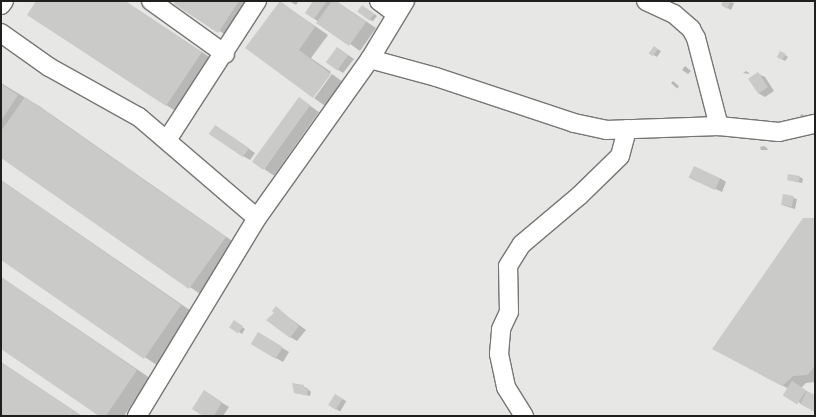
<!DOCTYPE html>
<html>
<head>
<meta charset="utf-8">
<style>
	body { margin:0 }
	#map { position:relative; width:816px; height:417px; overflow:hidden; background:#e7e8e5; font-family:"Noto Sans",sans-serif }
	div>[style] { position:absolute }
	.shadow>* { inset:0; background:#0003; transform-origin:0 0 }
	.building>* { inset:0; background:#cacbc8; transform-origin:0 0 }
	.roads { filter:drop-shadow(1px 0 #767775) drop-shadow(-1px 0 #767775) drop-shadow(0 1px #767775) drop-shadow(0 -1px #767775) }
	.minor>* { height:18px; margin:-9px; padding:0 9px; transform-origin:9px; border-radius:9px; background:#fff }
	span { translate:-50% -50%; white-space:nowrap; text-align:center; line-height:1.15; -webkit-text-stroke:3px #e7e8e5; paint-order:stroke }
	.frame { position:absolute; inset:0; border:2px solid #1f1f1e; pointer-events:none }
</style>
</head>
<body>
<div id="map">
	<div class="shadow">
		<div style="clip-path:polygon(37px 1px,125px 1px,214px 60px,179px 113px,166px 105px)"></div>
		<div style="clip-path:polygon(177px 1px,257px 1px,231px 39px)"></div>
		<div style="clip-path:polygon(289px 1px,297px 1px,298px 2px,296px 5px)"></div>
		<div style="clip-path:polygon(314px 1px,336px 1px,376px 28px,360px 51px,306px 13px)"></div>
		<div style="clip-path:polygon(725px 1px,734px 3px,731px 10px,722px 5px)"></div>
		<div style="clip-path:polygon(280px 2px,328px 35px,311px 58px,331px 72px,313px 97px)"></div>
		<div style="clip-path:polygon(366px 8px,377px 16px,373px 21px,370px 20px)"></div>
		<div style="clip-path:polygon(338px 48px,354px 59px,343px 73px,337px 69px)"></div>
		<div style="clip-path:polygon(657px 49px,661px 51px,657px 57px,650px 53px)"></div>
		<div style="clip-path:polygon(781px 52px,788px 57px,785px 61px,778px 57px)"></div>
		<div style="clip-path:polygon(685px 66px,691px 71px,688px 74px,682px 70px)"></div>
		<div style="clip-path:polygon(746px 71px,749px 73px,749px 74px,743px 73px)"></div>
		<div style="left:332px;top:74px;width:14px;height:30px;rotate:36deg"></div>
		<div style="clip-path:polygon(758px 74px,765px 77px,774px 91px,765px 97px,758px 93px)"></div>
		<div style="left:673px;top:81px;width:8px;height:3px;rotate:40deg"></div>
		<div style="clip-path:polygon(1px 83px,39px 106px,238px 245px,203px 296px,1px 156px)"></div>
		<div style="left:309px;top:105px;width:12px;height:78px;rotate:35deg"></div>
		<div style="clip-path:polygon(802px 114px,806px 117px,804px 119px,800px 115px)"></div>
		<div style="clip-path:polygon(222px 130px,255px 153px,250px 160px,243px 156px)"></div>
		<div style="clip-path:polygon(764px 146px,767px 148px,768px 150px,761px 150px,760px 147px)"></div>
		<div style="clip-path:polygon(690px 177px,720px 178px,726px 182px,722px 192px)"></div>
		<div style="clip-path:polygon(800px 177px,803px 179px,802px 183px,788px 180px)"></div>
		<div style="clip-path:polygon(1px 180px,194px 313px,158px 366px,1px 259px)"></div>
		<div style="clip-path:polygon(784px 195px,797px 199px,795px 209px,782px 205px)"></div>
		<div style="clip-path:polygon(815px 221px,815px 382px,806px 383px,801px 388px,815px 396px,815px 411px,785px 395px,789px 389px,727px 356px)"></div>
		<div style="clip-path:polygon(1px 277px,150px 378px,124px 416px,101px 416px,1px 348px)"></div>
		<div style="clip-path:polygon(276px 308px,306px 330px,297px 341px,290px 337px)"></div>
		<div style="clip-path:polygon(234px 322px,245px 329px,242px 334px,231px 326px)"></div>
		<div style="clip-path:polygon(265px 337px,289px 352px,283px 362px,276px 358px)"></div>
		<div style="clip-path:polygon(1px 362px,82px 416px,1px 416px)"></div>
		<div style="clip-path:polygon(293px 384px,307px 388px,311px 392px,310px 396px,295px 393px)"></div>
		<div style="left:336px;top:395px;width:12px;height:12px;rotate:31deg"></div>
		<div style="clip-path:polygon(211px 396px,229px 407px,223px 416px,205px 416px)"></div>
	</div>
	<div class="building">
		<div style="clip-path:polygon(36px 1px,125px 1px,202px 52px,166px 106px,27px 15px)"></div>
		<div style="clip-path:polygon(175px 1px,239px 1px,218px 33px,174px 4px)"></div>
		<div style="clip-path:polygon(280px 1px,315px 27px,299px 50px,331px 74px,313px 98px,245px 48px)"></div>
		<div style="clip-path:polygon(313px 1px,327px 1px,314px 19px,305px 13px)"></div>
		<div style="clip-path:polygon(332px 1px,336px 1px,366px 22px,349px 46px,316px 23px)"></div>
		<div style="clip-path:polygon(723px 1px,731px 1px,727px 9px,721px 5px)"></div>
		<div style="left:362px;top:5px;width:15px;height:8px;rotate:37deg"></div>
		<div style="left:654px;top:46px;width:5px;height:9px;rotate:37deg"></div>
		<div style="left:337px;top:47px;width:14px;height:19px;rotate:36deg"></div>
		<div style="clip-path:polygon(780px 51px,786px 54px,782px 60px,777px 57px)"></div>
		<div style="left:758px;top:72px;width:18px;height:12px;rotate:56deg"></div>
		<div style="clip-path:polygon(1px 84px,18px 95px,1px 121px)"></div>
		<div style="clip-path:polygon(25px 97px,226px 237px,189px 289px,1px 158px,1px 131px)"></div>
		<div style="left:299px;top:97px;width:14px;height:80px;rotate:36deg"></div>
		<div style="left:215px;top:125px;width:41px;height:11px;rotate:34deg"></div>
		<div style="left:694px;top:166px;width:29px;height:13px;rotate:25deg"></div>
		<div style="left:788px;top:174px;width:12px;height:6px;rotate:9deg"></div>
		<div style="clip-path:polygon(1px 180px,181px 305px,144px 359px,1px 260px)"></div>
		<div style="left:783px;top:194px;width:11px;height:11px;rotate:10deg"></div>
		<div style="clip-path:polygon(803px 218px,815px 218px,815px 365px,808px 375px,793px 376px,782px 386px,712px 349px)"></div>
		<div style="clip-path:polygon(1px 277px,137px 370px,106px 416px,99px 416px,1px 349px)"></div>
		<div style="clip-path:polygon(276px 306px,299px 326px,290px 338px,266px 320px,274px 313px,272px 311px)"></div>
		<div style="left:234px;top:320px;width:11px;height:9px;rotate:34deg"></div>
		<div style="left:258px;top:332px;width:29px;height:14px;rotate:31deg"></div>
		<div style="clip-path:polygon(1px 362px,82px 416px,1px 416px)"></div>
		<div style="left:792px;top:381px;width:17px;height:17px;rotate:33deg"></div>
		<div style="clip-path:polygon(292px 383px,304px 385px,304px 388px,308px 389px,307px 395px,294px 393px)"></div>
		<div style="clip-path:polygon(204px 390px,222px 402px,214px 416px,203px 416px,192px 409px)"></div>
		<div style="clip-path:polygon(807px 391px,815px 395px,815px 412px,800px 404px)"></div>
		<div style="left:335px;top:394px;width:9px;height:13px;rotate:32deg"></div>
	</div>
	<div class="roads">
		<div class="minor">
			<div style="left:151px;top:1px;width:91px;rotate:35.6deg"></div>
			<div style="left:379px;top:1px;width:21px;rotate:37deg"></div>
			<div style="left:646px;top:1px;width:31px;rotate:25deg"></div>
			<div style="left:674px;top:14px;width:23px;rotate:41deg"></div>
			<div style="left:691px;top:29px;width:10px;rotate:61deg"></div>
			<div style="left:696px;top:38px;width:91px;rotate:75.4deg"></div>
			<div style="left:1px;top:5px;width:5px;rotate:-53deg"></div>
			<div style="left:1px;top:33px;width:59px;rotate:35.3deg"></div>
			<div style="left:49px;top:67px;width:103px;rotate:29.1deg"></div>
			<div style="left:139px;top:117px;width:155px;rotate:40.6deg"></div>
			<div style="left:370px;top:59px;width:68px;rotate:15.3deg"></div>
			<div style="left:436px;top:77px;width:145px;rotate:18.4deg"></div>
			<div style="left:574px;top:123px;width:33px;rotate:12deg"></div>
			<div style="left:606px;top:130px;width:113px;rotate:-2deg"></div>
			<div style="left:719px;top:126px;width:60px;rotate:5.7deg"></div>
			<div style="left:779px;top:132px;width:37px;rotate:-13deg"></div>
			<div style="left:167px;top:140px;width:166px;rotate:-57.1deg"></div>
			<div style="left:137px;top:416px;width:232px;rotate:-58.8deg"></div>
			<div style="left:257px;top:218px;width:195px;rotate:-54.6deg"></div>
			<div style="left:370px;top:59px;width:68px;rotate:-58.9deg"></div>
			<div style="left:524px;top:416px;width:34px;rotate:-122deg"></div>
			<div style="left:506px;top:387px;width:34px;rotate:-102deg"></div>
			<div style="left:499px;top:354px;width:25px;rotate:-85deg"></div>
			<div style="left:501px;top:329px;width:19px;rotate:-65deg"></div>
			<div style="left:509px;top:312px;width:46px;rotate:-91.2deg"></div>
			<div style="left:508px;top:266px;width:26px;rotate:-58deg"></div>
			<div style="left:522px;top:244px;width:75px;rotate:-40.1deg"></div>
			<div style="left:579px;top:196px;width:57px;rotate:-44.3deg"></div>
			<div style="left:620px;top:156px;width:28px;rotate:-75deg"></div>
		</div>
	</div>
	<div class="frame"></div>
</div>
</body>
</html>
